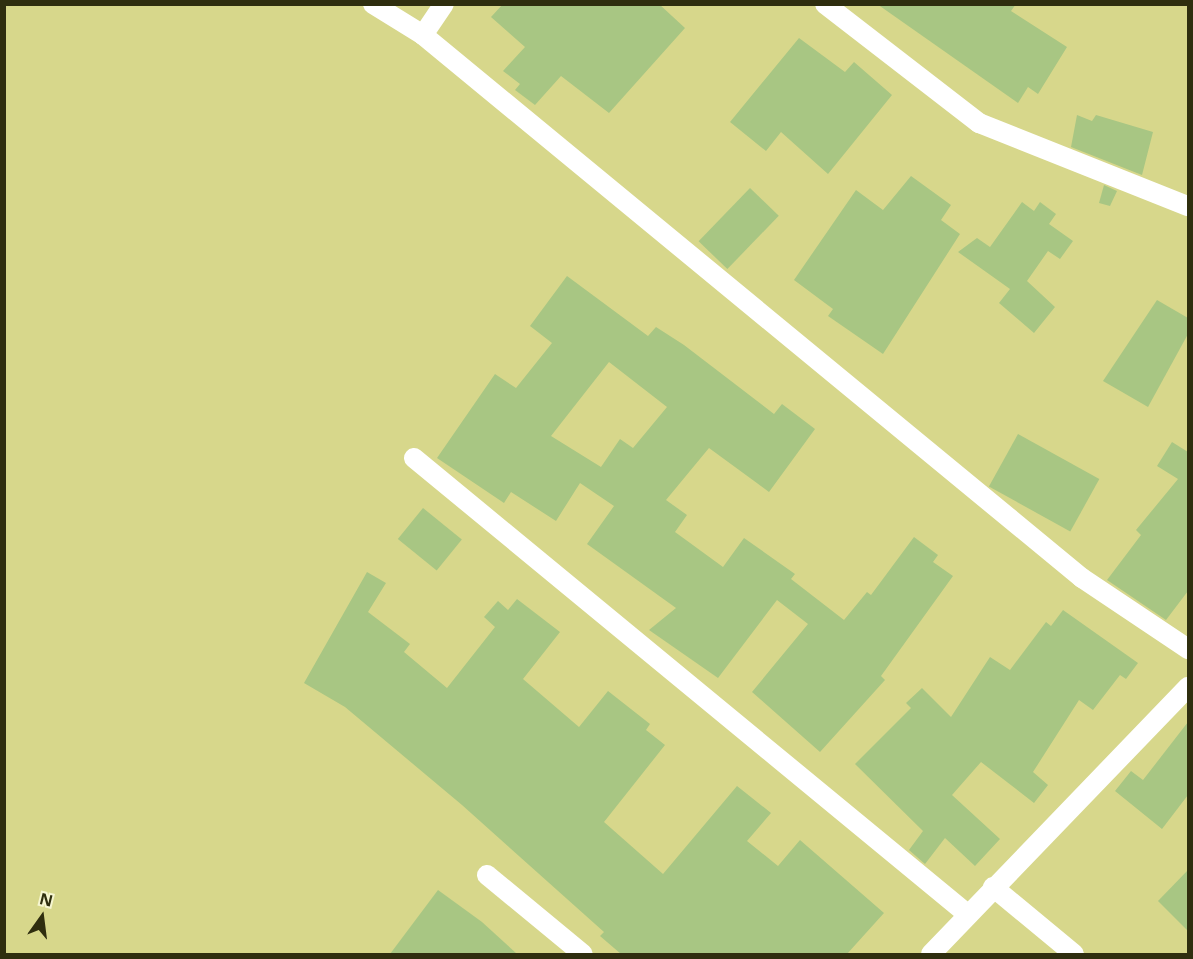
<!DOCTYPE html>
<html>
<head>
<meta charset="utf-8">
<style>
	body { margin:0 }
	#map { position:relative; width:1193px; height:959px; overflow:hidden; background:#d7d78b; font-family:"Noto Sans",sans-serif }
	div>[style] { position:absolute }
	.building>* { inset:0; background:#a8c683; transform-origin:0 0 }
	.street>* { height:20px; margin:-10px; padding:0 10px; transform-origin:10px; border-radius:10px; background:#fff }
	span { translate:-50% -50%; white-space:nowrap; text-align:center; line-height:1.15; -webkit-text-stroke:4.5px #f5f5d0; paint-order:stroke }
	.frame { position:absolute; inset:0; border:6px solid #2f2e0f; pointer-events:none }
	.north { position:absolute; left:12px; top:887px; width:60px; height:60px; -webkit-text-stroke:4px #f5f5d0; paint-order:stroke; rotate:14deg; font-size:16px; font-weight:700; line-height:24px; text-align:center; color:#2f2e0f }
	.north::after { content:''; display:block; margin:auto; width:21px; height:27px; background:#2f2e0f; clip-path:polygon(50% 0,100% 100%,50% 72%,0 100%) }
</style>
</head>
<body>
<div id="map">
	<div class="building">
		<div style="clip-path:polygon(503px 4px,659px 4px,685px 28px,609px 113px,561px 76px,535px 105px,515px 90px,520px 84px,503px 71px,525px 47px,491px 17px)"></div>
		<div style="clip-path:polygon(877px 4px,1016px 4px,1011px 11px,1067px 47px,1038px 94px,1028px 87px,1018px 103px)"></div>
		<div style="clip-path:polygon(799px 38px,845px 72px,854px 62px,892px 95px,828px 174px,781px 132px,766px 151px,730px 122px)"></div>
		<div style="clip-path:polygon(1077px 115px,1092px 121px,1096px 115px,1153px 132px,1142px 175px,1071px 147px)"></div>
		<div style="clip-path:polygon(911px 176px,951px 205px,941px 220px,960px 234px,883px 354px,828px 316px,833px 309px,794px 280px,856px 190px,883px 210px)"></div>
		<div style="clip-path:polygon(1104px 185px,1117px 191px,1110px 206px,1099px 203px)"></div>
		<div style="left:750px;top:188px;width:40px;height:74px;rotate:44deg"></div>
		<div style="clip-path:polygon(1022px 202px,1034px 211px,1040px 202px,1056px 214px,1049px 224px,1073px 241px,1060px 259px,1048px 251px,1027px 281px,1055px 307px,1034px 333px,999px 303px,1010px 289px,958px 252px,977px 238px,990px 247px)"></div>
		<div style="clip-path:polygon(evenodd,567px 276px,648px 336px,656px 327px,684px 345px,774px 414px,782px 404px,815px 429px,769px 492px,709px 448px,666px 500px,687px 515px,675px 532px,723px 567px,744px 538px,795px 574px,791px 579px,844px 620px,867px 592px,871px 595px,914px 537px,938px 555px,933px 562px,953px 576px,881px 676px,885px 680px,820px 752px,752px 692px,808px 624px,777px 600px,718px 678px,649px 630px,676px 608px,587px 544px,614px 506px,580px 483px,556px 521px,511px 492px,504px 503px,437px 458px,495px 374px,516px 388px,552px 343px,530px 326px,567px 276px,609px 362px,667px 407px,633px 448px,620px 439px,601px 467px,551px 436px,609px 362px)"></div>
		<div style="clip-path:polygon(1157px 300px,1188px 318px,1188px 334px,1148px 407px,1103px 381px)"></div>
		<div style="left:1018px;top:434px;width:93px;height:60px;rotate:29deg"></div>
		<div style="clip-path:polygon(1172px 442px,1188px 452px,1188px 591px,1166px 620px,1107px 580px,1141px 535px,1136px 530px,1178px 479px,1157px 466px)"></div>
		<div style="left:423px;top:508px;width:50px;height:40px;rotate:39deg"></div>
		<div style="clip-path:polygon(367px 572px,386px 583px,368px 612px,410px 644px,404px 652px,447px 688px,495px 627px,484px 617px,498px 601px,508px 610px,517px 599px,560px 632px,523px 679px,579px 727px,608px 691px,650px 724px,646px 730px,665px 745px,604px 822px,663px 874px,737px 786px,771px 813px,747px 841px,778px 866px,800px 840px,884px 913px,847px 954px,621px 954px,600px 936px,604px 932px,462px 805px,345px 707px,304px 683px)"></div>
		<div style="clip-path:polygon(1063px 610px,1138px 663px,1126px 679px,1120px 675px,1093px 710px,1079px 700px,1033px 772px,1048px 785px,1034px 803px,981px 762px,952px 795px,1000px 839px,975px 866px,945px 838px,925px 864px,909px 850px,923px 831px,855px 764px,911px 708px,906px 703px,922px 688px,951px 717px,990px 657px,1010px 670px,1046px 622px,1051px 626px)"></div>
		<div style="clip-path:polygon(1188px 722px,1188px 795px,1162px 829px,1115px 791px,1131px 771px,1143px 780px)"></div>
		<div style="clip-path:polygon(1188px 870px,1188px 931px,1158px 901px)"></div>
		<div style="clip-path:polygon(438px 890px,482px 922px,517px 954px,390px 954px)"></div>
	</div>
	<div class="street">
		<div style="left:373px;top:4px;width:59px;rotate:31.8deg"></div>
		<div style="left:423px;top:35px;width:854px;rotate:39.49deg"></div>
		<div style="left:1082px;top:578px;width:128px;rotate:33.8deg"></div>
		<div style="left:825px;top:4px;width:195px;rotate:37.7deg"></div>
		<div style="left:979px;top:123px;width:225px;rotate:21.7deg"></div>
		<div style="left:423px;top:35px;width:37px;rotate:-56deg"></div>
		<div style="left:414px;top:458px;width:715px;rotate:39.5deg"></div>
		<div style="left:487px;top:875px;width:124px;rotate:39.5deg"></div>
		<div style="left:993px;top:887px;width:105px;rotate:39.6deg"></div>
		<div style="left:931px;top:954px;width:371px;rotate:-46.1deg"></div>
	</div>
	<div class="frame"></div>
	<div class="north">N</div>
</div>
</body>
</html>
